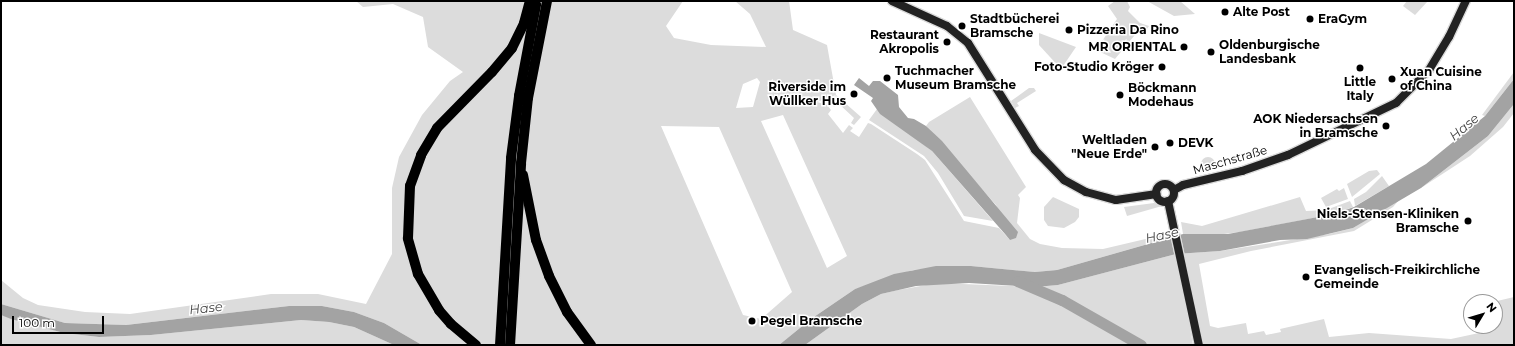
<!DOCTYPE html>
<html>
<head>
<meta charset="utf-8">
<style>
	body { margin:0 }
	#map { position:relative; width:1515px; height:346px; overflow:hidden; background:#fff; font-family:Montserrat,sans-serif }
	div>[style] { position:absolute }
	.green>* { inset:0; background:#dcdcdc }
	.round { border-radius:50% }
	.water>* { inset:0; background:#a3a3a3 }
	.river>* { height:11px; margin:-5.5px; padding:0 5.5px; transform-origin:5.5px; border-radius:5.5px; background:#a3a3a3 }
	.roads { filter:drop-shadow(1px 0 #dbdbdb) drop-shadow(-1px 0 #dbdbdb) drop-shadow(0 1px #dbdbdb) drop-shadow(0 -1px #dbdbdb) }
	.secondary>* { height:8px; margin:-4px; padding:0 4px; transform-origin:4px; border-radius:4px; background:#222 }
	.secondary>.ring { margin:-4px; padding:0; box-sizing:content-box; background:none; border:8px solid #222; border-radius:50% }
	.trunk>* { height:10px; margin:-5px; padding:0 5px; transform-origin:5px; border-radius:5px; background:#000 }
	.dots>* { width:11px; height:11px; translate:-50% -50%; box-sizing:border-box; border:2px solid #fff; border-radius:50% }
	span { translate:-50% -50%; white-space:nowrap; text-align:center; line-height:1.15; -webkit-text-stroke:3px #fff; paint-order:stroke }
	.poi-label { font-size:12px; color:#000; font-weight:700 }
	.left { translate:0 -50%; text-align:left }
	.right { translate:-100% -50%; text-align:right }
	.street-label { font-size:12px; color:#000 }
	.water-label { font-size:13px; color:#444; font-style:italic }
	.frame { position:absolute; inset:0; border:2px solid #000; pointer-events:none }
	.north { position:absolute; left:1463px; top:294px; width:40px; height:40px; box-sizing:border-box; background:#fff; border:1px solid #999; border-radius:50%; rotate:52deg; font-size:11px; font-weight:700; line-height:16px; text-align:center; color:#000 }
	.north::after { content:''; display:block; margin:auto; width:14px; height:18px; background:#000; clip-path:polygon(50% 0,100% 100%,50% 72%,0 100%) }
	.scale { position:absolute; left:12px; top:316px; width:92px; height:18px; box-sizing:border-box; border:2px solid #000; border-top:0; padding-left:5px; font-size:12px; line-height:14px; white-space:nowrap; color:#000; -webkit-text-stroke:3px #fff; paint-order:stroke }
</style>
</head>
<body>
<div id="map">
	<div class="green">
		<div style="clip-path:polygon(356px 1px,536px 1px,519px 96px,500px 345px,422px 345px,384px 323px,354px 312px,322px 306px,289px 306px,126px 325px,65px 323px,1px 304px,1px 280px,23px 298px,38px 305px,85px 312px,130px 314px,271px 294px,318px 294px,366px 304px,392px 254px,392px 188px,399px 157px,422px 115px,450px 81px,463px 72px,428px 47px,423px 17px,393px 4px,363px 7px)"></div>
		<div style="clip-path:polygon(evenodd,547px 1px,683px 1px,666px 26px,674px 38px,711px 45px,766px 47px,750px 14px,735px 1px,789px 1px,793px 30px,827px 45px,836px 95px,861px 117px,854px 125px,851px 123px,854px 118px,838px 103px,834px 107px,832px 104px,831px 100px,836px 95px,817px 102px,827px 105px,831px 110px,828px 114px,843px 133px,849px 125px,853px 128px,850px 131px,859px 137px,868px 123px,871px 124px,917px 154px,925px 160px,964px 221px,999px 228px,1010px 240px,996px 205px,926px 126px,929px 122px,970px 97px,1026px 187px,1018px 195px,1020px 198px,1017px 223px,1030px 239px,1040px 244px,1062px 248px,1103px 249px,1171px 233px,1172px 237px,1057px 270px,1035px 272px,971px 266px,913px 270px,855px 289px,811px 319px,779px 345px,510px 345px,517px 202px,547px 1px,757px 78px,760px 82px,753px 107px,736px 108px,743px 84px,757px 78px,547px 1px,783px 115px,847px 256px,827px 268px,761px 121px,783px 115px,547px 1px,661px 126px,719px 127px,792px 292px,761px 319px,743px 315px,661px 126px)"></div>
		<div style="clip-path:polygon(1115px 1px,1127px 1px,1130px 7px,1128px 11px,1140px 23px,1149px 26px,1144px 33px,1139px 30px,1115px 59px,1096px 50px,1117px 19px,1108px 6px)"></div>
		<div style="clip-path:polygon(1147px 1px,1180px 1px,1195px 14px,1174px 16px)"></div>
		<div style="clip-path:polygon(1407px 1px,1428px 1px,1415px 15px,1403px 6px)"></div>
		<div style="clip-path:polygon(1039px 33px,1076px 47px,1061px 69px,1039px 45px)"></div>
		<div style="clip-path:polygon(1514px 72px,1514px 79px,1485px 116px,1482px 115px)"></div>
		<div style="clip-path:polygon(1029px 88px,1034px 88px,1036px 91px,1017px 103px,1019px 106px,1015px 108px,1011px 101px)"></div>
		<div style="clip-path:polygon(1514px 104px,1514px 113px,1503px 127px,1470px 156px,1421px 188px,1488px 136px)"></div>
		<div style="clip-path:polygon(877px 109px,932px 151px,993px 221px,964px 216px,938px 173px,924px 156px,869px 120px)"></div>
		<div class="round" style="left:1201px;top:157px;width:14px;height:14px"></div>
		<div style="clip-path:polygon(1377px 170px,1380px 174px,1352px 197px,1347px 184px,1369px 171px)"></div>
		<div style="clip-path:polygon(1382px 176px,1389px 186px,1355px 206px,1354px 199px,1366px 192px)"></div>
		<div style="clip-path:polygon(1344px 188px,1348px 199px,1326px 207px,1321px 198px,1337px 189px,1339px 191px)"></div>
		<div style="clip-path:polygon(1053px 197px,1079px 209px,1079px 217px,1075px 222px,1064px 228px,1048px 226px,1044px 220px,1044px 207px)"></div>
		<div style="clip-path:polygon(1300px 197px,1306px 211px,1326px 210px,1350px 201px,1353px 207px,1334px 214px,1240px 232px,1216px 235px,1183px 234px,1181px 222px,1202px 226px)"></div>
		<div style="clip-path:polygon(1399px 200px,1393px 207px,1354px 231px,1251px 251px,1199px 264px,1210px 326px,1218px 328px,1246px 323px,1248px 334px,1264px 331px,1266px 335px,1281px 332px,1280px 329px,1324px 319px,1329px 337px,1369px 333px,1451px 339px,1479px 333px,1484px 326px,1495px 326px,1495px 302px,1493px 302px,1514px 297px,1514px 345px,1199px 345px,1195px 325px,1190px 328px,1193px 345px,805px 345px,862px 304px,881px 294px,898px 290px,938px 283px,1035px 287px,1058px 285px,1176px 254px,1220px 251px,1329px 234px,1353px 228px)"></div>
		<div style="clip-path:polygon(1154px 203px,1162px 206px,1127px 216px,1124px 207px)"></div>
		<div style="clip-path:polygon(1px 315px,64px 333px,99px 337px,151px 335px,301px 320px,329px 322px,354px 327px,394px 345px,1px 345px)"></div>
	</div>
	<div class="water">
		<div style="clip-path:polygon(859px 78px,869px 86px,873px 81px,880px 81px,898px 95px,899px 107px,908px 118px,914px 119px,926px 126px,942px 141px,1018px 232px,1016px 238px,1010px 240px,1005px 234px,932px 151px,880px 114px,871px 101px,873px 98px,854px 85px)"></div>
		<div style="clip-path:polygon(1514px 79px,1514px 104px,1488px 136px,1421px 188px,1353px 228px,1307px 239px,1280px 240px,1220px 251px,1176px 254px,1058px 285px,1035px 287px,969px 283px,916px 286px,881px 294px,862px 304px,805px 345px,779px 345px,811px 319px,855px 289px,894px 274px,936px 266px,971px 266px,1035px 272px,1057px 270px,1183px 234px,1228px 234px,1334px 214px,1354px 207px,1426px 164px,1485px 116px)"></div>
		<div style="clip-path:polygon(1px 304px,65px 323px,126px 325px,289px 306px,322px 306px,354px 312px,384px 323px,422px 345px,394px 345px,354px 327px,329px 322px,301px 320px,151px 335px,99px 337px,64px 333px,11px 319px,1px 315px)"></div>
	</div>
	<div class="river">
		<div style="left:1017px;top:281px;width:49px;rotate:22.9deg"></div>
		<div style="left:1062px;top:300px;width:91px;rotate:29.7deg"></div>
	</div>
	<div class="roads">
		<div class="secondary">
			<div style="left:892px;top:1px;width:60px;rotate:24.4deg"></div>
			<div style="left:947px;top:26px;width:27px;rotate:39deg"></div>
			<div style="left:968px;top:43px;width:126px;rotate:57.9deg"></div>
			<div style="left:1035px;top:150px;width:42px;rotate:46deg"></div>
			<div style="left:1064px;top:180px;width:25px;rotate:29deg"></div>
			<div style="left:1086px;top:192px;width:31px;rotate:15deg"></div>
			<div style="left:1116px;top:200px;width:41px;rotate:-8.3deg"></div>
			<div class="ring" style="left:1156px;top:184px;width:10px;height:10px"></div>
			<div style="left:1174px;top:190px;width:10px;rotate:-29deg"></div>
			<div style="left:1183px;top:185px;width:61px;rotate:-13.3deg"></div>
			<div style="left:1242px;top:171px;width:49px;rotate:-19.2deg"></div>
			<div style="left:1288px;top:155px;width:120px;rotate:-25.7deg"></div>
			<div style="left:1396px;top:103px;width:47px;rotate:-45deg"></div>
			<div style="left:1429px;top:70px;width:39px;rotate:-59deg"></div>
			<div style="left:1449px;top:37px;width:40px;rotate:-65deg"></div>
			<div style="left:1168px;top:201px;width:147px;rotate:77.9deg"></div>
		</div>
		<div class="trunk">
			<div style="left:523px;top:175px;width:66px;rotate:78.7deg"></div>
			<div style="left:536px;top:240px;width:38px;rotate:70deg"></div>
			<div style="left:549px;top:276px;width:40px;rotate:63.4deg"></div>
			<div style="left:567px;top:312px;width:41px;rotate:54deg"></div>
			<div style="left:476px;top:345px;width:33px;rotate:-140deg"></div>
			<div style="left:451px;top:324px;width:18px;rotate:-131deg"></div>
			<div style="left:439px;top:310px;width:42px;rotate:-120.3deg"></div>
			<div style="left:418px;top:274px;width:37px;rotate:-106deg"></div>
			<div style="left:408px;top:238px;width:52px;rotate:-87.8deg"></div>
			<div style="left:410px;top:186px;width:33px;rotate:-70deg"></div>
			<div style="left:421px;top:155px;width:31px;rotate:-59deg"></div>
			<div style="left:437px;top:128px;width:78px;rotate:-45.5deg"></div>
			<div style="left:492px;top:72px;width:31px;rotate:-50deg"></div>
			<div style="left:512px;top:48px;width:28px;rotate:-64deg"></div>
			<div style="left:524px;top:23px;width:23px;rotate:-75deg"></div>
			<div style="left:500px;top:345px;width:187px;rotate:-86.6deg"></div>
			<div style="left:511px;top:158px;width:63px;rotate:-82.6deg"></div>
			<div style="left:519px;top:96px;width:93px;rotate:-79.4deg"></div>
			<div style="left:510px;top:345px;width:182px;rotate:-86.5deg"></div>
			<div style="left:521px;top:163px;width:65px;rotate:-83.9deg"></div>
			<div style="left:528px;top:98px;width:99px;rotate:-78.9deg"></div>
		</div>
	</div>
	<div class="dots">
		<div style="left:1225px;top:12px;background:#000"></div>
		<div style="left:1310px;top:19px;background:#000"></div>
		<div style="left:962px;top:26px;background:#000"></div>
		<div style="left:1069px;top:30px;background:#000"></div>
		<div style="left:947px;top:42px;background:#000"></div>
		<div style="left:1184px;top:47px;background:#000"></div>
		<div style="left:1211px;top:52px;background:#000"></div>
		<div style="left:1162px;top:67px;background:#000"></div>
		<div style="left:1360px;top:68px;background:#000"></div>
		<div style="left:887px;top:78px;background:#000"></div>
		<div style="left:1392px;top:79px;background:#000"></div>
		<div style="left:854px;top:94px;background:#000"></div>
		<div style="left:1120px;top:95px;background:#000"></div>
		<div style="left:1386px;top:126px;background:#000"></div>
		<div style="left:1170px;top:143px;background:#000"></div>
		<div style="left:1155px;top:147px;background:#000"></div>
		<div style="left:1468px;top:221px;background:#000"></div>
		<div style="left:1306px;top:277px;background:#000"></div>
		<div style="left:752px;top:321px;background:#000"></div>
	</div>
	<div class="poi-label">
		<span class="left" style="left:1233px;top:12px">Alte Post</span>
		<span class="left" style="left:970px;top:26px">Stadtbücherei<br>Bramsche</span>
		<span class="left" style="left:1318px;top:19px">EraGym</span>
		<span class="left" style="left:1077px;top:30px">Pizzeria Da Rino</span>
		<span class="right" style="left:939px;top:42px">Restaurant<br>Akropolis</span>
		<span class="left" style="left:1219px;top:52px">Oldenburgische<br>Landesbank</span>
		<span class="right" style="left:1176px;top:47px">MR ORIENTAL</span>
		<span class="right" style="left:1154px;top:67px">Foto-Studio Kröger</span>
		<span class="left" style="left:895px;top:78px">Tuchmacher<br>Museum Bramsche</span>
		<span class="left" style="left:1400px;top:79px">Xuan Cuisine<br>of China</span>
		<span style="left:1360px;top:89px">Little<br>Italy</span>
		<span class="right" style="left:846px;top:94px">Riverside im<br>Wüllker Hus</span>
		<span class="left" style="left:1128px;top:95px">Böckmann<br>Modehaus</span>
		<span class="right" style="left:1378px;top:126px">AOK Niedersachsen<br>in Bramsche</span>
		<span class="right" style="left:1147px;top:147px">Weltladen<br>"Neue Erde"</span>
		<span class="left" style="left:1178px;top:143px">DEVK</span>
		<span class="right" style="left:1459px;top:221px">Niels-Stensen-Kliniken<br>Bramsche</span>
		<span class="left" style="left:1314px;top:277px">Evangelisch-Freikirchliche<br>Gemeinde</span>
		<span class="left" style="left:760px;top:321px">Pegel Bramsche</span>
	</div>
	<div class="street-label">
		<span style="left:1230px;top:160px;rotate:-16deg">Maschstraße</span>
	</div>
	<div class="water-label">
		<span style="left:1464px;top:127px;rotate:-40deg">Hase</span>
		<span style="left:1162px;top:235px;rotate:-12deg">Hase</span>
		<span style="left:206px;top:308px;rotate:-6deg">Hase</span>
	</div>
	<div class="frame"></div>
	<div class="north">N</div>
	<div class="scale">100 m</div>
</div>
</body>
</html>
